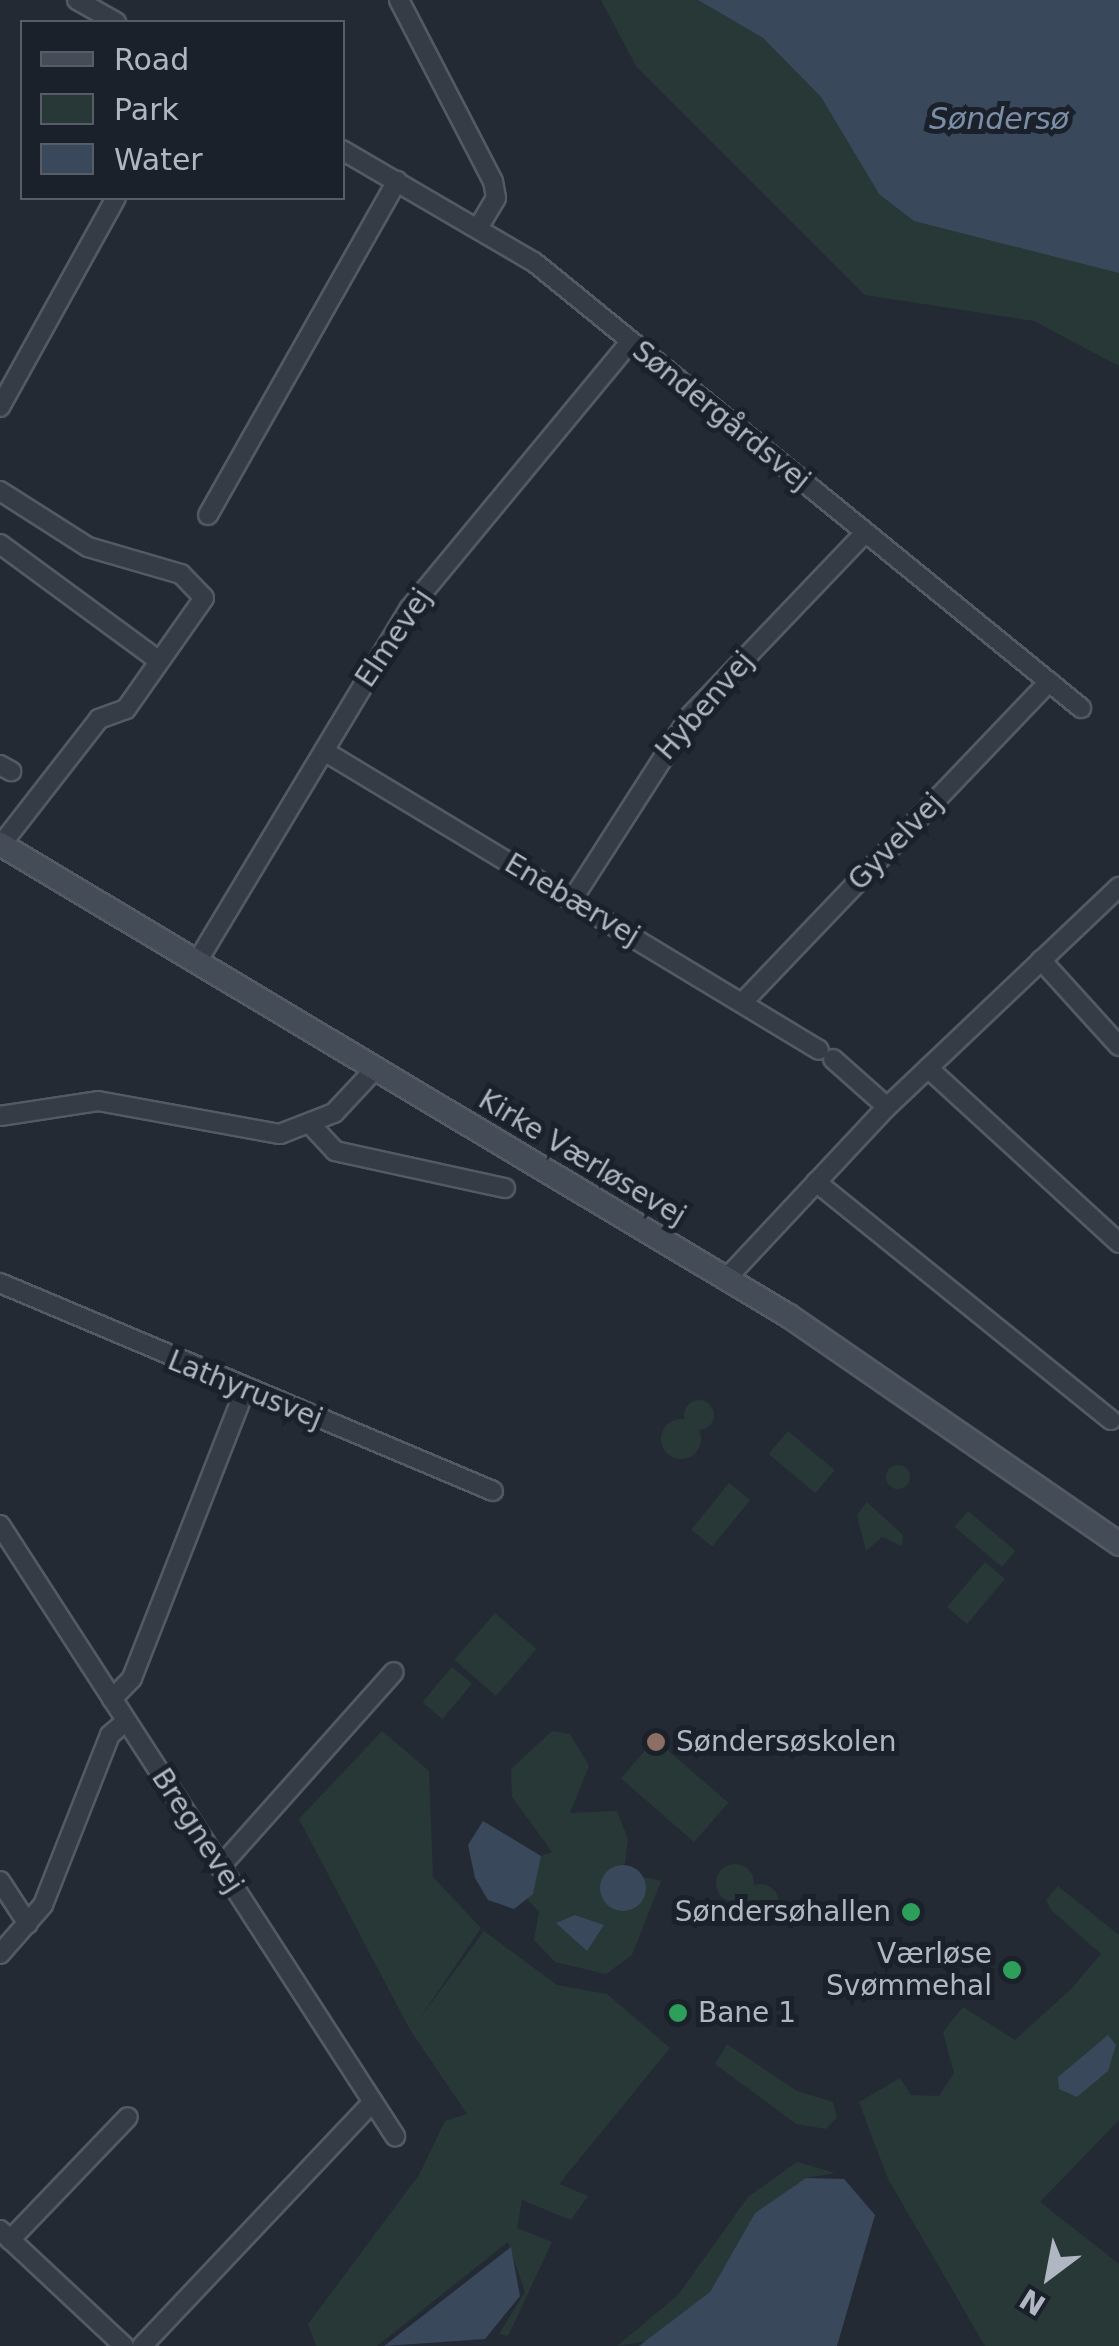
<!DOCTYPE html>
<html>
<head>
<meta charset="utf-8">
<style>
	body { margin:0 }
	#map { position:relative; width:1119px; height:2346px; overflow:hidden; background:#232a34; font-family:"DejaVu Sans",sans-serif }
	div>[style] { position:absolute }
	.green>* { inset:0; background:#273837; transform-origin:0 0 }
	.round { border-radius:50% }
	.water>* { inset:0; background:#3a485c }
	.roads { filter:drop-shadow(2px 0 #535a63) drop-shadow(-2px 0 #535a63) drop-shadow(0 2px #535a63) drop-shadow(0 -2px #535a63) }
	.street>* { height:18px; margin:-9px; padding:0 9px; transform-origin:9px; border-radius:9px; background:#363c45 }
	.secondary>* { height:22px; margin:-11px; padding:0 11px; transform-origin:11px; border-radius:11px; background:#444c58 }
	.dots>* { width:28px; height:28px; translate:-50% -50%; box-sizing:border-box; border:5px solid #1b212a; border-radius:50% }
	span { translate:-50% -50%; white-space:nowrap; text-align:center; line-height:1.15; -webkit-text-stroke:10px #1b212a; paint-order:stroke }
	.street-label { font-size:28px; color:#b0b7c2 }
	.poi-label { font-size:28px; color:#b0b7c2 }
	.left { translate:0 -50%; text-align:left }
	.right { translate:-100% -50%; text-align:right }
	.water-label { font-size:30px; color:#7c8ea7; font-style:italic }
	.legend { position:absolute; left:20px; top:20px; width:325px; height:180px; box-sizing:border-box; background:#1b212a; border:2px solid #575d67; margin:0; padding:12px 18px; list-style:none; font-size:30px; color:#b0b7c2 }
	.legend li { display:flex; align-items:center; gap:20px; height:50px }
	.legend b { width:50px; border:2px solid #575d67 }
	.north { position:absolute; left:999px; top:2226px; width:100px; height:100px; -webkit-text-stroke:8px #1b212a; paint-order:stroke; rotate:212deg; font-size:28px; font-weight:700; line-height:40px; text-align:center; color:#b0b7c2 }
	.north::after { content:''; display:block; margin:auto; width:35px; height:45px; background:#b0b7c2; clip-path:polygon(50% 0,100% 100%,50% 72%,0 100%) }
</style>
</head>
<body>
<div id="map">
	<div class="green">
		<div style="clip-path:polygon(601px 0,698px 0,763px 38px,821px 97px,879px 194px,1119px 273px,1119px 366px,1034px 321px,865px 295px,636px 66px)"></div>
		<div class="round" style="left:684px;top:1400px;width:30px;height:30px"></div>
		<div class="round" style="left:661px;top:1419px;width:40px;height:40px"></div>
		<div style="left:788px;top:1431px;width:61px;height:30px;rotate:40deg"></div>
		<div class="round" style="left:886px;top:1465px;width:24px;height:24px"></div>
		<div style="left:729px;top:1483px;width:27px;height:60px;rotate:39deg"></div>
		<div style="clip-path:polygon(867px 1502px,903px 1535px,902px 1546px,882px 1537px,866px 1551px,857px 1515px)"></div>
		<div style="left:968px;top:1511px;width:62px;height:21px;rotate:40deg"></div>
		<div style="left:985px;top:1562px;width:26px;height:59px;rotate:40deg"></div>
		<div style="left:495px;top:1613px;width:55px;height:62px;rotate:41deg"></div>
		<div style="left:452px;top:1667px;width:26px;height:46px;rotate:40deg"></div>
		<div style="clip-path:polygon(382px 1731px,429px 1771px,433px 1877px,481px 1928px,418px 2021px,484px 1931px,557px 1985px,607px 1994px,670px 2048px,559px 2184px,588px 2196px,571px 2220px,522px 2200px,517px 2228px,552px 2242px,508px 2336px,499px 2334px,525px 2292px,508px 2242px,377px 2346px,316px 2346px,308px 2324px,419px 2175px,445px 2121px,467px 2114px,409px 2028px,299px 1819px)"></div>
		<div style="clip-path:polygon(552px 1731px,570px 1734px,589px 1766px,570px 1813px,617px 1811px,628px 1839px,625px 1864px,612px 1870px,661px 1881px,632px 1955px,606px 1974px,555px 1962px,534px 1940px,539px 1912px,527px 1899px,541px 1856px,552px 1852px,512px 1797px,511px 1769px)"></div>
		<div style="left:655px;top:1739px;width:97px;height:52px;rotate:41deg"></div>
		<div class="round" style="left:716px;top:1864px;width:38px;height:38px"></div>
		<div class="round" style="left:741px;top:1884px;width:38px;height:38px"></div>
		<div style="clip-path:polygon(1058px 1886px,1119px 1935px,1119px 2120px,1040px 2202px,1119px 2264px,1119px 2346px,985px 2346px,888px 2179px,859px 2102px,900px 2078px,911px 2095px,939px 2096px,954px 2073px,943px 2032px,963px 2007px,1015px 2040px,1072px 1988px,1101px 1954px,1051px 1910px,1046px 1900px)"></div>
		<div style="clip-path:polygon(727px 2044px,797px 2091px,833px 2102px,837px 2117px,826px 2129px,796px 2124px,715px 2064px)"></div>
		<div style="clip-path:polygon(797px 2162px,835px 2173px,806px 2178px,755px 2213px,710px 2292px,654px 2340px,617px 2346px,678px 2295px,748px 2197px)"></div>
	</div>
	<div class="water">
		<div style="clip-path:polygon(698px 0,1119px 0,1119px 273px,914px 221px,879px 194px,821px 97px,763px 38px)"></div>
		<div style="clip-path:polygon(483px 1821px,541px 1856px,533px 1894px,514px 1909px,488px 1900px,475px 1878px,468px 1845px)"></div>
		<div class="round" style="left:600px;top:1865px;width:46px;height:46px"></div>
		<div style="clip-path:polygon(575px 1915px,604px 1925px,587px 1951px,556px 1923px)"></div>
		<div style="clip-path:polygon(1108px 2035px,1116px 2045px,1108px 2071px,1077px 2097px,1059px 2089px,1058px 2077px)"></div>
		<div style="clip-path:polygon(806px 2178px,844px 2179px,875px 2215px,837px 2346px,639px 2346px,710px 2292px,755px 2213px)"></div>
		<div style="clip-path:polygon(511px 2247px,520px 2296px,485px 2339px,384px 2346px)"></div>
	</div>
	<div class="roads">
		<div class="street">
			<div style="left:77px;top:0;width:45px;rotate:29.4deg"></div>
			<div style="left:399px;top:0;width:204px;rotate:62.6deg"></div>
			<div style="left:493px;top:181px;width:17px;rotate:80deg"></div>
			<div style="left:496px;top:198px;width:33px;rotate:121deg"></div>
			<div style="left:342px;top:150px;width:222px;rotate:30.3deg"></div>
			<div style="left:534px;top:262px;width:706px;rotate:39.19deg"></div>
			<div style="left:0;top:407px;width:239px;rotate:-61deg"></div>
			<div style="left:0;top:491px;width:104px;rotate:32.5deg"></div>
			<div style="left:88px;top:547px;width:97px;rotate:16.2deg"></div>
			<div style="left:181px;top:574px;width:33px;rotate:46deg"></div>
			<div style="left:204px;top:598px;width:136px;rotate:125.1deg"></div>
			<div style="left:126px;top:709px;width:29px;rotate:160deg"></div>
			<div style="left:99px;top:719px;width:160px;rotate:127.9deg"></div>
			<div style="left:208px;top:515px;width:384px;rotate:-60.5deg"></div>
			<div style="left:0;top:544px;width:196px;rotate:36.3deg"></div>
			<div style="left:324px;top:751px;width:578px;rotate:31.13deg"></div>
			<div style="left:0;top:765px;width:13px;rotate:29deg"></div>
			<div style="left:572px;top:900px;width:219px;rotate:-57.3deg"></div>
			<div style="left:690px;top:716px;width:253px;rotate:-46.3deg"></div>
			<div style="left:1041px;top:960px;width:116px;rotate:47.8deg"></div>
			<div style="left:197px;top:962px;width:413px;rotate:-59deg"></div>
			<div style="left:410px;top:608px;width:345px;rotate:-50.4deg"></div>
			<div style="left:743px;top:1002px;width:443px;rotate:-46.3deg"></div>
			<div style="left:833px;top:1059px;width:72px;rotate:41.6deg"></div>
			<div style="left:928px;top:1068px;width:259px;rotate:42.5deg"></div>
			<div style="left:0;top:1116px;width:99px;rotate:-8.7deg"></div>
			<div style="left:98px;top:1101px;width:185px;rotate:10.3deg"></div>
			<div style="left:280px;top:1134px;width:58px;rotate:-21.3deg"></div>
			<div style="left:334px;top:1113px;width:62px;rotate:-47deg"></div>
			<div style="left:311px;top:1125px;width:35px;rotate:47deg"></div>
			<div style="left:335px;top:1151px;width:174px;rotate:12.3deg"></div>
			<div style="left:816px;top:1182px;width:379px;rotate:38.9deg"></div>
			<div style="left:725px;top:1280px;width:237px;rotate:-46.9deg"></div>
			<div style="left:887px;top:1107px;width:320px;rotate:-43.5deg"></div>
			<div style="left:0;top:1283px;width:535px;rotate:22.88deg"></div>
			<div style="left:0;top:1525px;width:728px;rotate:57.12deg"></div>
			<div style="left:112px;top:1699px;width:29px;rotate:-46deg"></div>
			<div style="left:132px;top:1678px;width:310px;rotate:-68.6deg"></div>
			<div style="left:220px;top:1867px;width:261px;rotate:-48.3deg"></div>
			<div style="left:0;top:1881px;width:51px;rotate:56.9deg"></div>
			<div style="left:0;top:1954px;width:65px;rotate:-48.7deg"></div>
			<div style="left:43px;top:1905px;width:183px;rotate:-68.5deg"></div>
			<div style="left:110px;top:1735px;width:21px;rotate:-41deg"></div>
			<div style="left:0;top:2230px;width:170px;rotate:43.1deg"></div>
			<div style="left:10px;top:2240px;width:170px;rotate:-46.2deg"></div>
			<div style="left:142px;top:2346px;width:335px;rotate:-46.6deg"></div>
		</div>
		<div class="secondary">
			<div style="left:0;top:844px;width:919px;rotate:30.89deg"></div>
			<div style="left:789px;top:1316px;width:401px;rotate:34.6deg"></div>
		</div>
	</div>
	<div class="dots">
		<div style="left:656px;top:1742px;background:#8d6e63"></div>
		<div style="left:911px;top:1912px;background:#2e9e5b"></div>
		<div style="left:1012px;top:1970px;background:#2e9e5b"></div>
		<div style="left:678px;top:2013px;background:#2e9e5b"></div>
	</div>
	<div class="street-label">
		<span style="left:721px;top:416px;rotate:39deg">Søndergårdsvej</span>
		<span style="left:394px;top:638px;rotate:-56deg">Elmevej</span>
		<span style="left:705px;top:706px;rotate:-49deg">Hybenvej</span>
		<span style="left:896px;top:842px;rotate:-46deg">Gyvelvej</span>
		<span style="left:572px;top:900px;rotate:31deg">Enebærvej</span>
		<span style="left:582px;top:1158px;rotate:31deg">Kirke Værløsevej</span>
		<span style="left:245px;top:1390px;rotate:22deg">Lathyrusvej</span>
		<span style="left:197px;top:1831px;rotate:57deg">Bregnevej</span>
	</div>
	<div class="poi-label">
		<span class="left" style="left:676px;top:1742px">Søndersøskolen</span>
		<span class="right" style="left:891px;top:1912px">Søndersøhallen</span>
		<span class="right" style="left:992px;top:1970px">Værløse<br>Svømmehal</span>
		<span class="left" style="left:698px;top:2013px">Bane 1</span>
	</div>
	<div class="water-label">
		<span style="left:999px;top:119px">Søndersø</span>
	</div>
	<ul class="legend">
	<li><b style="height:12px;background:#444c58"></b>Road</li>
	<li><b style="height:28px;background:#273837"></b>Park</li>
	<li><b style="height:28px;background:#3a485c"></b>Water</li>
	</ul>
	<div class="north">N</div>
</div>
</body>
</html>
